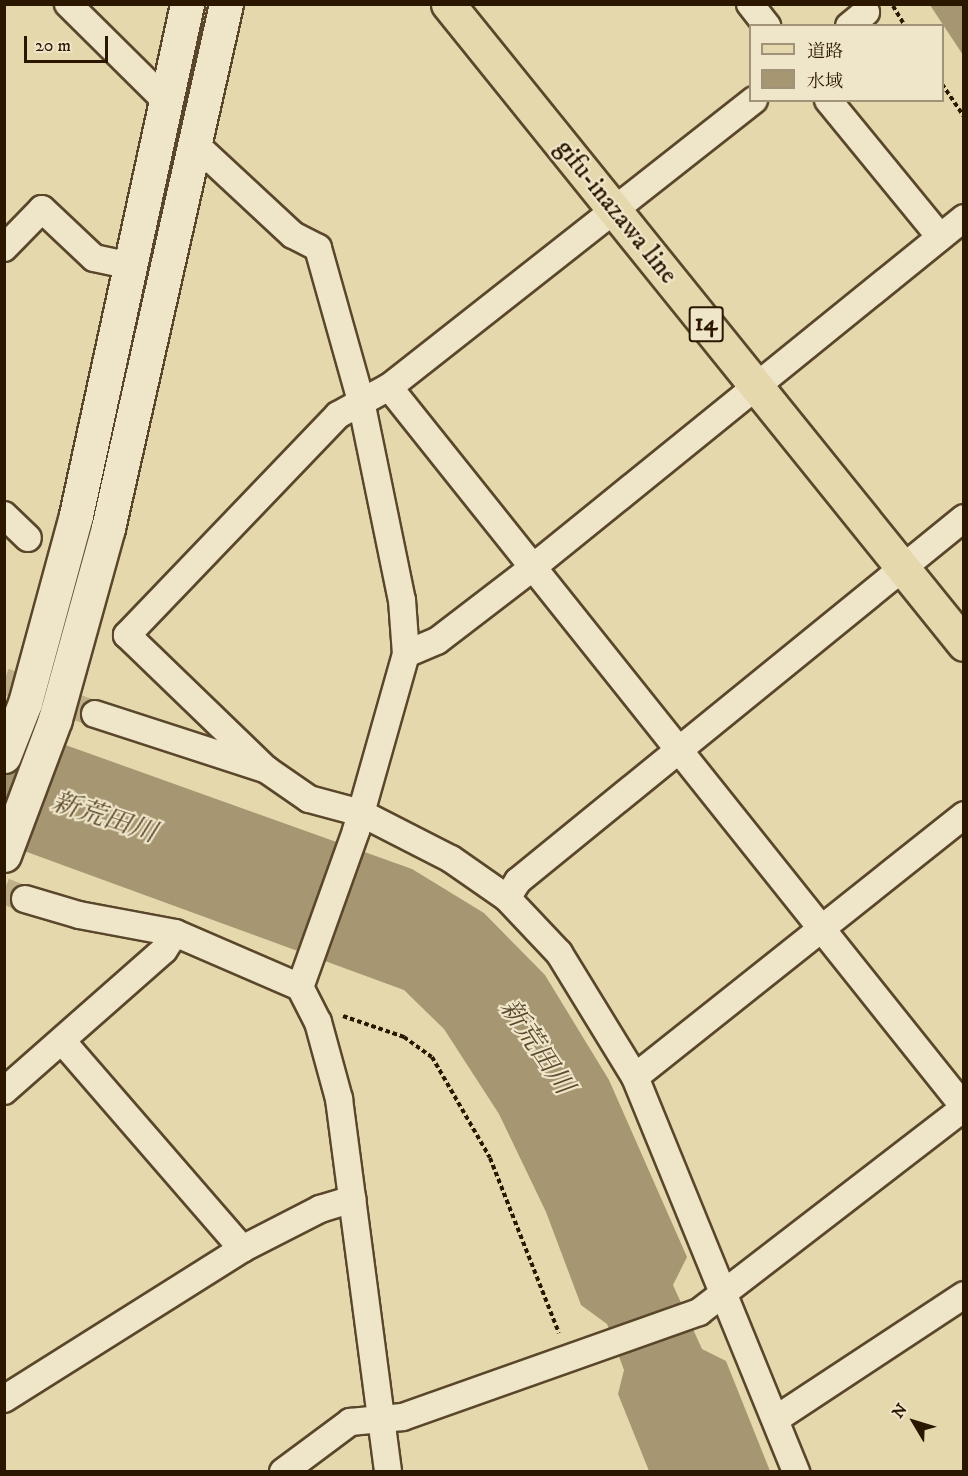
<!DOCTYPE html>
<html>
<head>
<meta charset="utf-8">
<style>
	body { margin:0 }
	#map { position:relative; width:968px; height:1476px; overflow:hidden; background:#e6d8ad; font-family:"IM FELL DW Pica","Noto Serif JP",serif }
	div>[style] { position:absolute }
	.water>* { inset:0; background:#a69672 }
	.street-tunnel>* { height:26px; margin-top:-13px; transform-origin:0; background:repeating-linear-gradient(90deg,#c1b18a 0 26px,transparent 0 39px) }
	.path>* { height:4px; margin-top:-2px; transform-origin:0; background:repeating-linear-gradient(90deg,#2b1700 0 4.5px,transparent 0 7.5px) }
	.roads { filter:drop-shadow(2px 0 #5a472b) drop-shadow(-2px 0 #5a472b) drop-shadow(0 2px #5a472b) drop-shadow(0 -2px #5a472b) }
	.street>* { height:26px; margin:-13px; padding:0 13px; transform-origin:13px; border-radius:13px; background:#efe6ca }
	.secondary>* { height:33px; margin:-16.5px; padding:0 16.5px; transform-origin:16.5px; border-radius:16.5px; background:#efe6ca }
	.primary>* { height:33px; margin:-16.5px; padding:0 16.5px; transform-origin:16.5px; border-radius:16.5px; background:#e6d8ad }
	span { translate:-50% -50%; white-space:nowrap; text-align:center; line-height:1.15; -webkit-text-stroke:4.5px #efe6ca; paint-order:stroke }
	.shield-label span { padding:2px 4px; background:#efe6ca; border:2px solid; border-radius:4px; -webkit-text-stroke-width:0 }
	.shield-label { font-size:24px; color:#2b1700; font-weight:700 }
	.street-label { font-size:26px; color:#2b1700 }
	.water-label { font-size:27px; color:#5c4a2e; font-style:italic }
	.frame { position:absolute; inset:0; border:6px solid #2b1700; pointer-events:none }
	.legend { position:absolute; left:749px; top:24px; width:195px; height:78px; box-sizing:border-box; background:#efe6ca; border:2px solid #a19379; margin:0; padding:8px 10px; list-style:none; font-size:18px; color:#2b1700 }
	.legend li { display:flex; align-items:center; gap:12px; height:30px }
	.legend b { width:30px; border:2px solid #a19379 }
	.north { position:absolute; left:884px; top:1392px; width:60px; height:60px; -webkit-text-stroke:4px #efe6ca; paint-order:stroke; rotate:308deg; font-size:16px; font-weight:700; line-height:24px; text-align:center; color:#2b1700 }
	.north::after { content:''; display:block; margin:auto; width:21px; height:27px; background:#2b1700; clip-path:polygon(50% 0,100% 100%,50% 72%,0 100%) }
	.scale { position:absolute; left:24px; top:36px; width:84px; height:27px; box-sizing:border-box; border:3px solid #2b1700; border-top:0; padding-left:8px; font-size:18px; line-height:21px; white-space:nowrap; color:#2b1700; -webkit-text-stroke:4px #efe6ca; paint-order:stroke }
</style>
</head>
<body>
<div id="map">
	<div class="water">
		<div style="clip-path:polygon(930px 5px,963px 5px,963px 55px)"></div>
		<div style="clip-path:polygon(4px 723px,412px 869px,484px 913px,545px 975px,609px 1080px,687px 1257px,673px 1285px,702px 1349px,726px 1361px,770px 1471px,649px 1471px,618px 1394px,624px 1370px,607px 1324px,581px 1305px,546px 1212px,499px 1114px,444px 1029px,404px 990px,5px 844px)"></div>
	</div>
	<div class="street-tunnel">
		<div style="left:4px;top:681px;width:97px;rotate:19.9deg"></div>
		<div style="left:4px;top:891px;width:22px;rotate:21deg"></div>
	</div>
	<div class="path">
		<div style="left:893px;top:6px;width:23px;rotate:59deg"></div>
		<div style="left:942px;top:84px;width:40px;rotate:56deg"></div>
		<div style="left:343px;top:1016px;width:65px;rotate:19deg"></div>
		<div style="left:404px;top:1037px;width:34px;rotate:36deg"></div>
		<div style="left:432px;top:1057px;width:116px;rotate:60.1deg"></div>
		<div style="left:490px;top:1158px;width:188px;rotate:68.5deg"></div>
	</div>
	<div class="roads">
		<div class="street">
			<div style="left:68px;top:4px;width:138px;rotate:44.7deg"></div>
			<div style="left:750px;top:4px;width:28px;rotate:52deg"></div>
			<div style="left:849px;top:26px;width:22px;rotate:-39deg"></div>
			<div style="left:754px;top:100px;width:464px;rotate:141.8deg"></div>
			<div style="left:389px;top:387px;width:58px;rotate:151.2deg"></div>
			<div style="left:338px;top:415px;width:305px;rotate:133.8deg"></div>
			<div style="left:127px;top:635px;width:194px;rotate:44deg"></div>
			<div style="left:267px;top:770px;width:51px;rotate:34.6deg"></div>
			<div style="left:309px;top:799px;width:54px;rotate:15.1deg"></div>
			<div style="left:361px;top:813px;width:101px;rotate:27.1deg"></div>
			<div style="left:451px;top:859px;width:68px;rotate:34.9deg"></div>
			<div style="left:507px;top:898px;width:76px;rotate:46.6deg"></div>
			<div style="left:559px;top:953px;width:145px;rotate:58.5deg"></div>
			<div style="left:635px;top:1077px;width:427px;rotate:67.8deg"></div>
			<div style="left:828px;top:100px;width:177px;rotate:50.7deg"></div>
			<div style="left:196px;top:145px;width:132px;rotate:42.9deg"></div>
			<div style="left:293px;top:235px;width:28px;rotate:27deg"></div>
			<div style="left:318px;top:248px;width:159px;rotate:74.3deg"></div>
			<div style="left:361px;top:401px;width:203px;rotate:78.4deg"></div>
			<div style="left:402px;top:600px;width:54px;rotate:85.8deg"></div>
			<div style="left:406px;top:654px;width:184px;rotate:105.8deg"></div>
			<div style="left:356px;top:831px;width:166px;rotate:109.7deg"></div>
			<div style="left:4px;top:248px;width:54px;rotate:-45.7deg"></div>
			<div style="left:42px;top:209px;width:71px;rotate:43.3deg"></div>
			<div style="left:94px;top:258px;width:39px;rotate:12deg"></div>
			<div style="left:389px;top:387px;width:921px;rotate:51.39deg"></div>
			<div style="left:4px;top:515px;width:33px;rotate:44deg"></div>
			<div style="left:406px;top:654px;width:34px;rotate:-23deg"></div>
			<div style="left:437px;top:641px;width:120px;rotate:-37.5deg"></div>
			<div style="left:532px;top:568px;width:556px;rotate:-39.01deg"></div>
			<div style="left:95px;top:714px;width:181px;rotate:18deg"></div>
			<div style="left:507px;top:898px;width:20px;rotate:-57deg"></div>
			<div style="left:518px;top:881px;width:575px;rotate:-39.14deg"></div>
			<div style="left:25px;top:899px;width:56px;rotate:16.5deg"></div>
			<div style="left:79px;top:915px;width:98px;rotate:10.6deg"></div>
			<div style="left:175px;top:933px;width:136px;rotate:23.4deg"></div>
			<div style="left:300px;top:987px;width:39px;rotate:63deg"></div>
			<div style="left:318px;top:1022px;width:80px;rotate:74.7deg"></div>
			<div style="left:339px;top:1099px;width:376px;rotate:82.5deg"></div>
			<div style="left:63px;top:1042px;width:274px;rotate:49.1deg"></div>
			<div style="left:635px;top:1077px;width:421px;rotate:-38.5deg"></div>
			<div style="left:4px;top:1091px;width:213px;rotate:-41.4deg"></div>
			<div style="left:164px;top:950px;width:20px;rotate:-57deg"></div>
			<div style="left:4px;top:1399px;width:281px;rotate:-32.2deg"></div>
			<div style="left:242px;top:1249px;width:88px;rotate:-27.1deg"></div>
			<div style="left:320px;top:1209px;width:34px;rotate:-17deg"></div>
			<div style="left:776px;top:1419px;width:225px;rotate:-33.4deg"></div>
			<div style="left:283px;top:1472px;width:84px;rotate:-36.7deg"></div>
			<div style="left:350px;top:1422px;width:53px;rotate:-5.4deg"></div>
			<div style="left:403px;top:1417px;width:314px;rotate:-19.5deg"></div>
			<div style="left:699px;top:1312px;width:334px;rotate:-37.6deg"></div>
		</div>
		<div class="secondary">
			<div style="left:4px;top:756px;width:57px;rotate:-68.4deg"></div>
			<div style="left:25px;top:703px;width:195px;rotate:-74.8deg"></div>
			<div style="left:76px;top:515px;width:523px;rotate:-77.74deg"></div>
			<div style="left:4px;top:855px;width:145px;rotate:-69.4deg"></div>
			<div style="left:55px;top:719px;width:198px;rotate:-74.5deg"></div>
			<div style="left:108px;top:528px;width:537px;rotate:-77.31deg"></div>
		</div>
		<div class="primary">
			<div style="left:448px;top:4px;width:822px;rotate:51.12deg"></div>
		</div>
	</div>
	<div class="shield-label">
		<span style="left:706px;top:324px">14</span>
	</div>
	<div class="street-label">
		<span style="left:616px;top:212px;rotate:51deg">gifu-inazawa line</span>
	</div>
	<div class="water-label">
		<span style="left:104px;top:818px;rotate:18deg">新荒田川</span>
		<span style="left:536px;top:1047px;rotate:56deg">新荒田川</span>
	</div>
	<div class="frame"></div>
	<ul class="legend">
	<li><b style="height:8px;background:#e6d8ad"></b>道路</li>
	<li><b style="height:16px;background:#a69672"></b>水域</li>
	</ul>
	<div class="north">N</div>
	<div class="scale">20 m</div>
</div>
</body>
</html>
